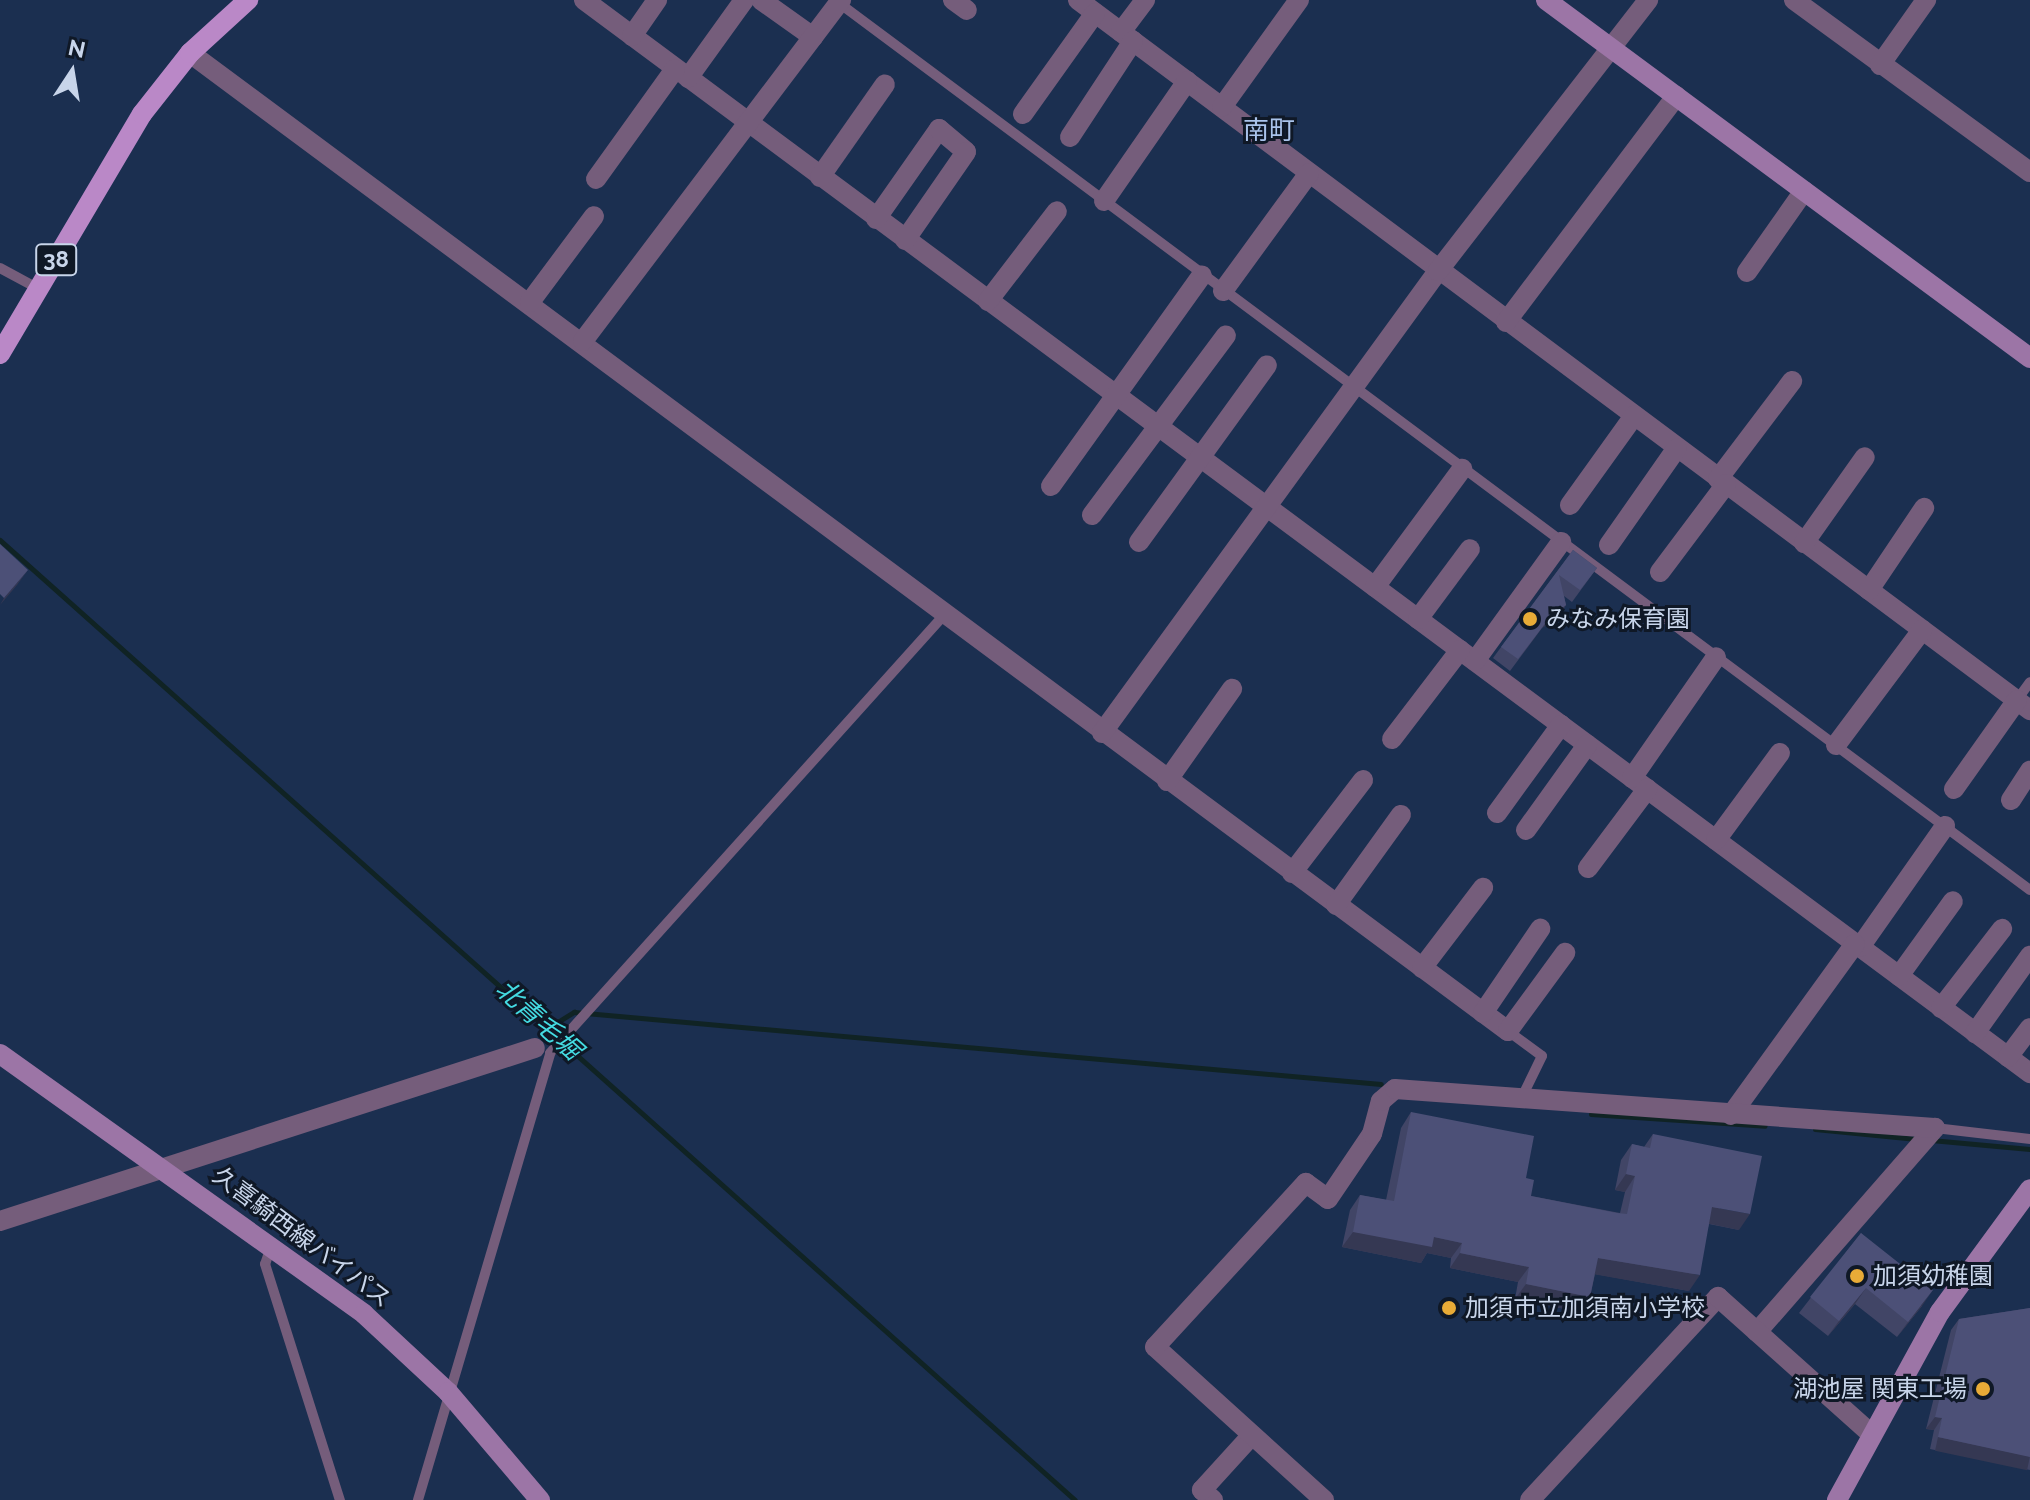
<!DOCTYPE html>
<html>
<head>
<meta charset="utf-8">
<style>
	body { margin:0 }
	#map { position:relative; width:2030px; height:1500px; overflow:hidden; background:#1b2f50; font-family:Raleway,"Noto Sans JP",sans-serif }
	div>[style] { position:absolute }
	.stream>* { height:5px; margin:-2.5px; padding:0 2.5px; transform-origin:2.5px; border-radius:2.5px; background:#102324 }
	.lane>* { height:10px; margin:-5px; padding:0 5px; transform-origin:5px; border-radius:5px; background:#755d7b }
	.street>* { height:20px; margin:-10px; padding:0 10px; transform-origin:10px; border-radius:10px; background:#755d7b }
	.secondary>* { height:20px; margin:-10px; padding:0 10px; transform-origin:10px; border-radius:10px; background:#9c75a6 }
	.primary>* { height:20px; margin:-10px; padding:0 10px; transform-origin:10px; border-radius:10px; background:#ba88c7 }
	.wall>* { inset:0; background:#414566 }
	.shaded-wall>* { inset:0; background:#353853; transform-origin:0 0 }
	.building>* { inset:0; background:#4c5077 }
	.dots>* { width:22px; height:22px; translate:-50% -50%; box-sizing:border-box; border:4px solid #0f1826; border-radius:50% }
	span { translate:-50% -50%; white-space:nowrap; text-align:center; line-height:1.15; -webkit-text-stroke:6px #0f1826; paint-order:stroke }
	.shield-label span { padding:2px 6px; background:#0f1826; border:2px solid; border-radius:6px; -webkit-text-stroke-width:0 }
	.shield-label { font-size:22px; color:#c8d5ea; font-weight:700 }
	.poi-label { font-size:24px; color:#c8d5ea }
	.left { translate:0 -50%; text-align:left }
	.right { translate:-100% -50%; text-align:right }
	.street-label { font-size:24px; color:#c8d5ea }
	.neighbourhood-label { font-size:26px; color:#a9c3eb }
	.water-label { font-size:26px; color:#44dbe2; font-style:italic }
	.north { position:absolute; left:32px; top:32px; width:80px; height:80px; -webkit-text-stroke:6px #0f1826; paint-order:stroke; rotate:12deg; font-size:22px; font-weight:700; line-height:32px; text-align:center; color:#c8d5ea }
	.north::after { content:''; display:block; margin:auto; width:28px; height:36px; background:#c8d5ea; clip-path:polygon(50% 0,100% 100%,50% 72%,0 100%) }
</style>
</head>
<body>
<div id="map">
	<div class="stream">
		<div style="left:0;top:540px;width:1441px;rotate:41.77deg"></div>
		<div style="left:548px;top:1028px;width:31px;rotate:-32deg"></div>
		<div style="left:574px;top:1012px;width:810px;rotate:5.1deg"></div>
		<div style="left:1591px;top:1114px;width:174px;rotate:3.9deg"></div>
		<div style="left:1815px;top:1129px;width:102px;rotate:5.6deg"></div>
		<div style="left:1931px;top:1140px;width:99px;rotate:5.2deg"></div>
	</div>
	<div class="lane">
		<div style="left:839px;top:3px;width:1485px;rotate:36.68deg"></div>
		<div style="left:0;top:268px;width:44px;rotate:28.3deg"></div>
		<div style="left:2017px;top:700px;width:22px;rotate:-54deg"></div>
		<div style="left:1508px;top:1031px;width:42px;rotate:36.3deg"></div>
		<div style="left:1542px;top:1056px;width:48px;rotate:116deg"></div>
		<div style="left:1935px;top:1128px;width:96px;rotate:6.6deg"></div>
		<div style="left:272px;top:1244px;width:21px;rotate:109deg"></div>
		<div style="left:265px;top:1264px;width:248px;rotate:72.4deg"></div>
		<div style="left:418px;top:1500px;width:466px;rotate:-73.5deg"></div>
		<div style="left:550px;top:1053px;width:591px;rotate:-48.02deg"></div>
	</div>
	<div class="street">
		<div style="left:584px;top:0;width:1801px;rotate:36.58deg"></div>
		<div style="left:761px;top:0;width:64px;rotate:35.4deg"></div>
		<div style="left:953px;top:0;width:17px;rotate:36deg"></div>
		<div style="left:1078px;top:0;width:1188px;rotate:36.72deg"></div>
		<div style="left:1794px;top:0;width:292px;rotate:36.1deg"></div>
		<div style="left:1121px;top:32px;width:40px;rotate:-53deg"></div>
		<div style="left:632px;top:36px;width:44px;rotate:-55.2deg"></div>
		<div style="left:190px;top:53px;width:1641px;rotate:36.58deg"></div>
		<div style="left:1508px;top:1031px;width:97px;rotate:-53.8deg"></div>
		<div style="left:1880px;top:65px;width:80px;rotate:-54.7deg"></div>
		<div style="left:688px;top:78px;width:96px;rotate:-54.3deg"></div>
		<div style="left:1222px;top:107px;width:132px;rotate:-54.3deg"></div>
		<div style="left:1023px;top:114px;width:124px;rotate:-54.5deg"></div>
		<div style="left:1070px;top:137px;width:115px;rotate:-56.7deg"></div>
		<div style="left:820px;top:177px;width:113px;rotate:-55deg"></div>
		<div style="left:596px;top:179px;width:135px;rotate:-54.3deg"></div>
		<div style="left:1104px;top:201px;width:146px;rotate:-55.3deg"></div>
		<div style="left:876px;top:219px;width:110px;rotate:-55deg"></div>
		<div style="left:939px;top:129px;width:35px;rotate:40deg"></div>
		<div style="left:966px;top:152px;width:107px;rotate:124.7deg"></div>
		<div style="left:1747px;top:272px;width:99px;rotate:-54.9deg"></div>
		<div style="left:1223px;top:291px;width:146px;rotate:-53.9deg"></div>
		<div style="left:988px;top:301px;width:113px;rotate:-52.5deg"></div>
		<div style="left:530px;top:302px;width:107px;rotate:-53.3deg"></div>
		<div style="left:1506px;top:322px;width:283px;rotate:-53deg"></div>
		<div style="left:583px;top:341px;width:428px;rotate:-52.9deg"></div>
		<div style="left:1718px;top:479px;width:123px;rotate:-52.9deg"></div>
		<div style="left:1051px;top:486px;width:259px;rotate:-54.4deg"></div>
		<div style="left:1570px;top:505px;width:110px;rotate:-54.3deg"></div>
		<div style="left:1092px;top:515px;width:224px;rotate:-53.3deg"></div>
		<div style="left:1139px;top:542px;width:218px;rotate:-54.1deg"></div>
		<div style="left:1804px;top:543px;width:105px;rotate:-54.7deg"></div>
		<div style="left:1609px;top:545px;width:118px;rotate:-55deg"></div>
		<div style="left:1660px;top:572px;width:110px;rotate:-53.1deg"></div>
		<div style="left:1375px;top:587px;width:147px;rotate:-53.6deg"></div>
		<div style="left:1869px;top:590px;width:99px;rotate:-56.1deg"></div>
		<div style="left:1418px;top:619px;width:87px;rotate:-53.4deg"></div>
		<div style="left:1475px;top:661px;width:147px;rotate:-54.1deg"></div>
		<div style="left:1102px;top:733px;width:571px;rotate:-53.97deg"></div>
		<div style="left:1438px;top:271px;width:343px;rotate:-52.2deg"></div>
		<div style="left:1392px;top:739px;width:112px;rotate:-52.6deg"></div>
		<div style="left:1836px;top:745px;width:144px;rotate:-53.2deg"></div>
		<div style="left:1632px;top:778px;width:147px;rotate:-55.2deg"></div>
		<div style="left:1167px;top:781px;width:113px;rotate:-54.8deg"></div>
		<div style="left:1954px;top:789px;width:109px;rotate:-54.7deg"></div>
		<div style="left:2011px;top:800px;width:35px;rotate:-57deg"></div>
		<div style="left:1497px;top:813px;width:109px;rotate:-54deg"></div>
		<div style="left:1526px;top:830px;width:105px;rotate:-54.3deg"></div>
		<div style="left:1716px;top:840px;width:108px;rotate:-53.7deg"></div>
		<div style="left:1588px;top:868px;width:99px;rotate:-53.2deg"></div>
		<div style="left:1292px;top:873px;width:117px;rotate:-52.6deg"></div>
		<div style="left:1336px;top:905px;width:111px;rotate:-54.2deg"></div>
		<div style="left:1860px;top:947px;width:148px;rotate:-54.9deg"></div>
		<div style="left:1422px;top:968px;width:101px;rotate:-52.7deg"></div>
		<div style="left:1899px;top:976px;width:92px;rotate:-54.2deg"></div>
		<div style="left:1941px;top:1008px;width:100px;rotate:-52.3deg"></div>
		<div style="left:1483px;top:1013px;width:102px;rotate:-55.8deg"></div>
		<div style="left:1975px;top:1033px;width:95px;rotate:-54.5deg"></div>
		<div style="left:2008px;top:1057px;width:36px;rotate:-53deg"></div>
		<div style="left:1731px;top:1115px;width:211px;rotate:-54.1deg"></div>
		<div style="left:0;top:1221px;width:562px;rotate:-17.92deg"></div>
		<div style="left:1757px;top:1332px;width:271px;rotate:-48.9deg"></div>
		<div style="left:1213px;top:1500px;width:15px;rotate:-138deg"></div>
		<div style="left:1202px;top:1490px;width:74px;rotate:-47.7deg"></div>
		<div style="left:1324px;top:1500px;width:228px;rotate:-137.8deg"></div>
		<div style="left:1155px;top:1347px;width:223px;rotate:-47.4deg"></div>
		<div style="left:1306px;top:1183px;width:27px;rotate:36deg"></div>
		<div style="left:1328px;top:1199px;width:78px;rotate:-55.9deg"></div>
		<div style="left:1372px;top:1134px;width:34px;rotate:-75deg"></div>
		<div style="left:1381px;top:1101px;width:18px;rotate:-41deg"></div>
		<div style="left:1395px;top:1089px;width:541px;rotate:4.13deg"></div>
		<div style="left:1530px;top:1500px;width:277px;rotate:-47.2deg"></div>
		<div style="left:1718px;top:1297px;width:203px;rotate:41.8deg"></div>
	</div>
	<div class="secondary">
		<div style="left:1546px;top:0;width:602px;rotate:36.49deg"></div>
		<div style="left:0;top:1054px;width:447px;rotate:35.5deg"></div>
		<div style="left:364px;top:1314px;width:115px;rotate:42.9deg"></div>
		<div style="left:448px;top:1392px;width:142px;rotate:49.6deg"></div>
		<div style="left:1837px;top:1500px;width:214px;rotate:-61.3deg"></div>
		<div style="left:1940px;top:1312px;width:152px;rotate:-53.8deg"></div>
	</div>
	<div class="primary">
		<div style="left:0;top:354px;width:279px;rotate:-59.4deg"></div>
		<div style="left:142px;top:114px;width:78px;rotate:-51.8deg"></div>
		<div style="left:190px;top:53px;width:79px;rotate:-42.4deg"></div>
	</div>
	<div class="wall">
		<div style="clip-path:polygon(1573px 550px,1597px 568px,1572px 602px,1564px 596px,1566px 605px,1558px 617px,1542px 628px,1510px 671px,1493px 658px)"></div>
		<div style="clip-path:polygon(1411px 1112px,1526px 1178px,1531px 1196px,1620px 1213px,1625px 1192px,1615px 1190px,1621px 1160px,1632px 1144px,1644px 1147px,1653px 1134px,1739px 1230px,1709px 1224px,1689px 1291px,1595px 1274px,1590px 1297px,1580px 1312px,1515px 1299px,1518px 1282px,1450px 1268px,1451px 1258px,1427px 1253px,1421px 1263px,1342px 1247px,1350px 1210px,1360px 1195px,1386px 1200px,1401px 1128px)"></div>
		<div style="clip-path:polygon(1861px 1233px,1922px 1306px,1897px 1337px,1855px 1304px,1828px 1336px,1799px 1313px)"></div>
		<div style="clip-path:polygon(2030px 1308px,2030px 1470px,1930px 1449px,1934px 1430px,1926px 1429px,1951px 1330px,1959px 1319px)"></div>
	</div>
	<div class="shaded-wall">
		<div style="clip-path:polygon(28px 570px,17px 585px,0 605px,4px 598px)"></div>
		<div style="clip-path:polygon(1566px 605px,1558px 617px,1542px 628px,1510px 671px,1550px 617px)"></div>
		<div style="clip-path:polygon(1626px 1174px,1635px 1176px,1625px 1192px,1615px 1190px)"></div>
		<div style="clip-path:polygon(1712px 1207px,1750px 1214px,1739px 1230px,1701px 1222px)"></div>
		<div style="clip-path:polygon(1353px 1232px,1434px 1237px,1462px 1243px,1451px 1258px,1427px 1253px,1421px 1263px,1342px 1247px)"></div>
		<div style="clip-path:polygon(1460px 1253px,1529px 1267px,1518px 1282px,1450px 1268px)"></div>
		<div style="clip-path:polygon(1598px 1258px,1700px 1275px,1689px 1291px,1587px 1273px)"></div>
		<div style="clip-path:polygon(1526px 1284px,1590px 1297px,1580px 1312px,1515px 1299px)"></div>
		<div style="clip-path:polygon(1866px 1288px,1855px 1304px,1828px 1336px,1839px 1321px)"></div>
		<div style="clip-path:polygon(1933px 1290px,1922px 1306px,1897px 1337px,1908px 1322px)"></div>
		<div style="clip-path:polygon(1935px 1417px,1942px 1418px,1934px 1430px,1926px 1429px)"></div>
		<div style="left:1938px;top:1437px;width:94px;height:14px;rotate:12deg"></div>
	</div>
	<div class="building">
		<div style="clip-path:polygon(0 544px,28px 570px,4px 598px,0 594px)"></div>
		<div style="clip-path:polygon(1573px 550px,1597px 568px,1580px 590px,1559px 575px,1566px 605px,1550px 617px,1518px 659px,1501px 647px)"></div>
		<div style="clip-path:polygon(1411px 1112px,1534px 1136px,1526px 1178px,1534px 1180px,1531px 1196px,1617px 1213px,1627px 1214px,1635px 1176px,1626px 1174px,1632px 1144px,1650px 1148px,1653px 1134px,1762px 1156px,1750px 1214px,1712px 1207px,1700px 1275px,1598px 1258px,1590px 1297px,1526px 1284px,1529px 1267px,1460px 1253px,1462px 1243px,1434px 1237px,1432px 1247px,1353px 1232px,1360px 1195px,1394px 1201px)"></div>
		<div style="clip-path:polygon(1861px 1233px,1933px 1290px,1908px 1322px,1866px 1288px,1839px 1321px,1810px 1297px)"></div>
		<div style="clip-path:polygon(2030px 1308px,2030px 1457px,1938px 1437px,1942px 1418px,1935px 1417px,1959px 1319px)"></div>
	</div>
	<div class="dots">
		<div style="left:1530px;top:619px;background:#e8ab37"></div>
		<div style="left:1857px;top:1276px;background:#e8ab37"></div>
		<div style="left:1449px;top:1308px;background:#e8ab37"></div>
		<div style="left:1983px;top:1389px;background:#e8ab37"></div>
	</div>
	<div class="shield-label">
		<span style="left:56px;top:260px">38</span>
	</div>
	<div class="poi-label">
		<span class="left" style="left:1546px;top:619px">みなみ保育園</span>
		<span class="left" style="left:1873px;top:1276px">加須幼稚園</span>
		<span class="left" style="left:1465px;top:1308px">加須市立加須南小学校</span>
		<span class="right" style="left:1967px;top:1389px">湖池屋 関東工場</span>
	</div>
	<div class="street-label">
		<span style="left:302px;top:1237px;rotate:37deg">久喜騎西線バイパス</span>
	</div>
	<div class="neighbourhood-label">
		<span style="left:1269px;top:131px">南町</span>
	</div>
	<div class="water-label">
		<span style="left:538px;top:1020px;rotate:42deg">北青毛堀</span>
	</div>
	<div class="north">N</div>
</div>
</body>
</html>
